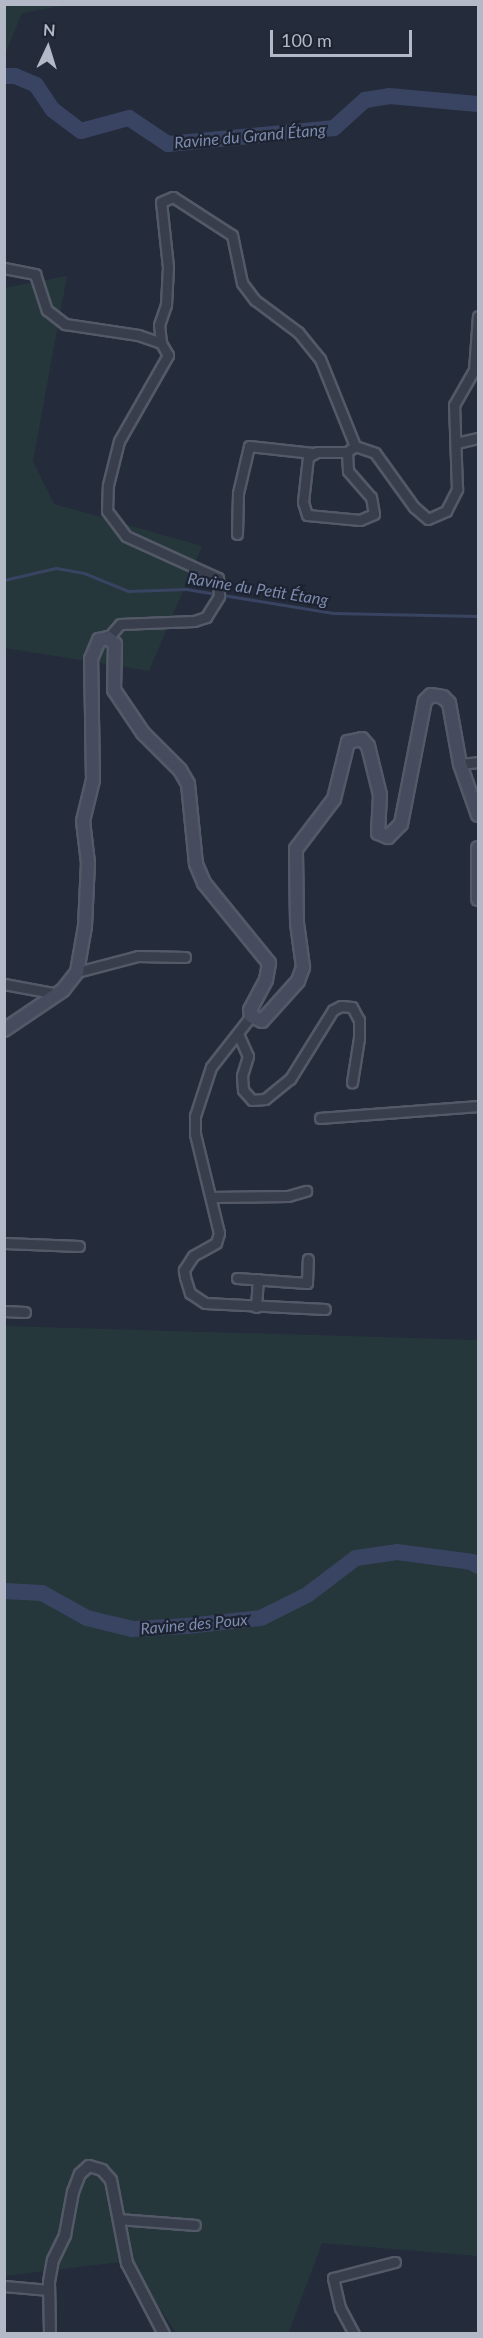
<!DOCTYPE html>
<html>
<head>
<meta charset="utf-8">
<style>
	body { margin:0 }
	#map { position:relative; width:483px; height:2338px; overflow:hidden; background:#242b3b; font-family:Lato,sans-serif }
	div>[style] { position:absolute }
	.green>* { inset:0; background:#26373c }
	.stream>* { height:3px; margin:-1.5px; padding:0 1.5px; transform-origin:1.5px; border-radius:1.5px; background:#394462 }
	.river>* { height:16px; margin:-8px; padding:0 8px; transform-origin:8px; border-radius:8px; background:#394462 }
	.roads { filter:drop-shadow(2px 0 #535967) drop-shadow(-2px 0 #535967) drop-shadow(0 2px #535967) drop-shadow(0 -2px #535967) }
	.minor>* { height:9px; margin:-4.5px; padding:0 4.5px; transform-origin:4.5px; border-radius:4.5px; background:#383e4c }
	.tertiary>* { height:10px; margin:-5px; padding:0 5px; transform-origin:5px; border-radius:5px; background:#383e4c }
	.secondary>* { height:12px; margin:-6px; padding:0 6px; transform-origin:6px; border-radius:6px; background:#464c5e }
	span { translate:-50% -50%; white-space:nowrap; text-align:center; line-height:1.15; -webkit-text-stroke:4.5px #1d2331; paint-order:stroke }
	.water-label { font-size:16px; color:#7c8bae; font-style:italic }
	.frame { position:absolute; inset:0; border:6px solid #b3b9c7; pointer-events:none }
	.north { position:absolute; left:18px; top:18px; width:60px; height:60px; -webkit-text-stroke:4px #1d2331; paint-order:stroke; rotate:4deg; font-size:16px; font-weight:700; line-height:24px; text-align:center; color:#b3b9c7 }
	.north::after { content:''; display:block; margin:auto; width:21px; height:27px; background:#b3b9c7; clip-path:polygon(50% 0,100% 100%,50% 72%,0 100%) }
	.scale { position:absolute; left:270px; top:30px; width:142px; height:27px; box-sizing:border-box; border:3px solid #b3b9c7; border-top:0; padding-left:8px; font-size:18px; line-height:21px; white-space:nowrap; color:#b3b9c7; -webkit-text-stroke:4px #1d2331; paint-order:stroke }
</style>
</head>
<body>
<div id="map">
	<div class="green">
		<div style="clip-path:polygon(5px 4px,67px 4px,67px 5px,22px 13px,5px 54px)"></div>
		<div style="clip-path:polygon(67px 276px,33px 461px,54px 504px,202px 546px,149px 671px,5px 648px,4px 288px)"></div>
		<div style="clip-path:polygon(5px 1326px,478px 1340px,478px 2256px,322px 2243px,288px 2334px,176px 2333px,128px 2261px,5px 2276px)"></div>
	</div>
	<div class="stream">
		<div style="left:4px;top:580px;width:53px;rotate:-13deg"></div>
		<div style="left:56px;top:568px;width:28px;rotate:10deg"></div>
		<div style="left:84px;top:573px;width:48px;rotate:22.2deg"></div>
		<div style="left:128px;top:591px;width:58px;rotate:-2deg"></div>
		<div style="left:186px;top:589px;width:149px;rotate:9.3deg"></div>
		<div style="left:333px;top:613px;width:145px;rotate:1.2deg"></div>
	</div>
	<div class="river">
		<div style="left:4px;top:76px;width:11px"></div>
		<div style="left:15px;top:76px;width:23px;rotate:23deg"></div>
		<div style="left:36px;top:85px;width:30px;rotate:56deg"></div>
		<div style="left:53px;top:110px;width:35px;rotate:37deg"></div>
		<div style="left:81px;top:131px;width:50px;rotate:-15.2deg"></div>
		<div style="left:129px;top:118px;width:47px;rotate:33.7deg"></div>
		<div style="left:168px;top:144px;width:167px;rotate:-5.5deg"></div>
		<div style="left:334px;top:128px;width:42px;rotate:-42.1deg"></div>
		<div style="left:365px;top:100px;width:24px;rotate:-9deg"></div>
		<div style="left:389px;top:96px;width:89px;rotate:5.1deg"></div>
		<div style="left:4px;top:1591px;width:38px;rotate:3deg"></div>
		<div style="left:42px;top:1593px;width:51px;rotate:29.1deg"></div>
		<div style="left:87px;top:1618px;width:46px;rotate:13.7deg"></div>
		<div style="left:132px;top:1629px;width:55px;rotate:-3.1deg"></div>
		<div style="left:187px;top:1626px;width:74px;rotate:-6.2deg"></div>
		<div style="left:261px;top:1618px;width:51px;rotate:-26.6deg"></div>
		<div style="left:307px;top:1595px;width:61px;rotate:-37.1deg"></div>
		<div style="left:356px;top:1558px;width:41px;rotate:-8.3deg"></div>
		<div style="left:397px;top:1552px;width:76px;rotate:7.6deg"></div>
		<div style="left:472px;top:1562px;width:7px;rotate:34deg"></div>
	</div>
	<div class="roads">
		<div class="minor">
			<div style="left:4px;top:268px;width:32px;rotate:11deg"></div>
			<div style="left:35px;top:274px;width:38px;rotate:72deg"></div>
			<div style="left:47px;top:310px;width:23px;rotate:38deg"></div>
			<div style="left:65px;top:324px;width:74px;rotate:8.6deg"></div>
			<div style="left:138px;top:335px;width:24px;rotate:19deg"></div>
			<div style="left:456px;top:443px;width:23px;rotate:-13deg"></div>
			<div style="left:347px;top:452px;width:19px;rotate:87deg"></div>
			<div style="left:348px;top:471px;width:35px;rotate:49deg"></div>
			<div style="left:371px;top:497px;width:17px;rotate:80deg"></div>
			<div style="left:374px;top:514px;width:15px;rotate:157deg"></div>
			<div style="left:360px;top:520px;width:53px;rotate:-174.6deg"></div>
			<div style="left:307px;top:515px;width:14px;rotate:-107deg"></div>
			<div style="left:303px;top:502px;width:45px;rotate:-83.7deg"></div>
			<div style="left:308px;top:457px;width:10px;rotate:-29deg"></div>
			<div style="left:317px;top:452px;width:30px"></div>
			<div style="left:347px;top:452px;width:10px;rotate:-37deg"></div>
			<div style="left:237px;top:534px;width:41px;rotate:-88.6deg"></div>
			<div style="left:238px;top:493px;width:48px;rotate:-76.8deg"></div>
			<div style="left:249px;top:446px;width:64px;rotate:6.2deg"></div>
			<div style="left:108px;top:638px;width:18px;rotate:-49deg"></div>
			<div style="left:120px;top:624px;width:74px;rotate:-2.3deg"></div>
			<div style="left:194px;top:621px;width:13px;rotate:-18deg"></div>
			<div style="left:206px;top:617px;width:25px;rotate:-58deg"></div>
			<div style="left:219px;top:596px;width:18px;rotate:-93deg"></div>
			<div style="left:218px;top:578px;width:101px;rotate:-155.5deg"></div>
			<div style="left:126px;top:536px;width:31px;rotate:-127deg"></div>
			<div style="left:107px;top:511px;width:26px;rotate:-88deg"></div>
			<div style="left:108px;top:485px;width:45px;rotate:-76deg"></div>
			<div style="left:119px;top:441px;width:99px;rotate:-60.3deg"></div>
			<div style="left:168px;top:355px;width:14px;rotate:-120deg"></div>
			<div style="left:161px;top:343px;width:18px;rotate:-96deg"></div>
			<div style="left:159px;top:325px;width:21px;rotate:-71deg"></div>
			<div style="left:166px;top:305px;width:38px;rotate:-87deg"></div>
			<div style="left:168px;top:267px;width:65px;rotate:-96.1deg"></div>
			<div style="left:161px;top:202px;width:13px;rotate:-23deg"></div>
			<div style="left:173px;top:197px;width:70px;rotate:32.8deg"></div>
			<div style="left:232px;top:235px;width:49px;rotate:78.2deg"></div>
			<div style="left:242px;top:283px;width:21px;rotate:53deg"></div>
			<div style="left:255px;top:300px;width:54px;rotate:36.7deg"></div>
			<div style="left:298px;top:332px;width:35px;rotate:51deg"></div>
			<div style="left:320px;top:359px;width:94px;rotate:68.1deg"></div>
			<div style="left:355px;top:446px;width:21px;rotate:19deg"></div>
			<div style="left:375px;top:453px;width:67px;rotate:54.2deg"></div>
			<div style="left:414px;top:507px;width:18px;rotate:41deg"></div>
			<div style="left:428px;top:519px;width:20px;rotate:-24deg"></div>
			<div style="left:446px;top:511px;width:25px;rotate:-63deg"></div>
			<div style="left:457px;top:489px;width:84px;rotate:-92deg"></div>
			<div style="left:454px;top:405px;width:40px;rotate:-60.3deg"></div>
			<div style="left:474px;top:370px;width:54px;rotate:-85.8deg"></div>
			<div style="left:460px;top:764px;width:18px;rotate:-6deg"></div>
			<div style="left:77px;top:972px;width:63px;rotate:-14.7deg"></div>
			<div style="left:138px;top:956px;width:47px;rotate:1.2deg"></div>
			<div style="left:4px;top:984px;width:55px;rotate:10.5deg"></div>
			<div style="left:251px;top:1016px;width:65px;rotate:128.1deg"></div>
			<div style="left:211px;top:1067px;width:52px;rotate:108.1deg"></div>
			<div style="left:195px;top:1116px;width:18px;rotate:90deg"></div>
			<div style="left:195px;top:1134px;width:102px;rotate:76.4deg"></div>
			<div style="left:219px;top:1233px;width:10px;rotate:107deg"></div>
			<div style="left:216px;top:1243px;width:26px;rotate:151deg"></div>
			<div style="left:193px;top:1256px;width:17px;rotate:123deg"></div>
			<div style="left:184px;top:1270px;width:7px;rotate:82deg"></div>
			<div style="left:185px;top:1277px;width:17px;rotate:73deg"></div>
			<div style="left:190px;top:1293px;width:18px;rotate:34deg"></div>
			<div style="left:205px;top:1303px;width:120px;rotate:2.9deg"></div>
			<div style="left:239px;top:1036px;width:22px;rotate:66deg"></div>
			<div style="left:248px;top:1056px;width:21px;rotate:107deg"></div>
			<div style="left:242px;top:1076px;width:14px;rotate:86deg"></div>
			<div style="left:243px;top:1090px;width:13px;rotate:48deg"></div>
			<div style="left:252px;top:1100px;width:13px;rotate:-4deg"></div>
			<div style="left:265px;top:1099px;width:32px;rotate:-39deg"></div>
			<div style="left:290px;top:1079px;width:81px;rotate:-58.1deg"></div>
			<div style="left:333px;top:1010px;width:9px;rotate:-27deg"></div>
			<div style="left:341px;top:1006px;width:11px;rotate:5deg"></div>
			<div style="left:352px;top:1007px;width:15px;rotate:62deg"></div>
			<div style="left:359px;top:1020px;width:18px;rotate:90deg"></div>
			<div style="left:359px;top:1038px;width:45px;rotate:99deg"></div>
			<div style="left:320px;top:1118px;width:158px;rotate:-4.3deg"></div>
			<div style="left:211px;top:1197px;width:77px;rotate:-0.7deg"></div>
			<div style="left:288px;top:1196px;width:19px;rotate:-16deg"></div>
			<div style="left:4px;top:1243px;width:75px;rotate:2.3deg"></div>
			<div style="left:237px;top:1278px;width:70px;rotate:4.1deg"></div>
			<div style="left:307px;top:1283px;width:24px;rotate:-88deg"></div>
			<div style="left:256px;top:1307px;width:28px;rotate:-86deg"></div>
			<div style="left:4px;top:1311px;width:21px;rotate:3deg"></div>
			<div style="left:119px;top:2219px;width:76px;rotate:4.5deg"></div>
			<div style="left:4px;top:2286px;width:45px;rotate:5.1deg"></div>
			<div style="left:354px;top:2334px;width:30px;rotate:-118deg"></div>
			<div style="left:340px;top:2308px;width:31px;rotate:-103deg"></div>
			<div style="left:333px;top:2278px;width:64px;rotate:-14.5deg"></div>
		</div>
		<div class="tertiary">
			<div style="left:50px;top:2334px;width:52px;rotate:-91.1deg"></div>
			<div style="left:49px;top:2282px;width:22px;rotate:-80deg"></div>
			<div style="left:53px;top:2260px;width:28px;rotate:-64deg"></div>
			<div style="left:65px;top:2235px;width:44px;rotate:-79.5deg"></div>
			<div style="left:73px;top:2192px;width:19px;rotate:-69deg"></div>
			<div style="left:80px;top:2174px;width:12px;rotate:-42deg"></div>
			<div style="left:89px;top:2166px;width:14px;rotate:17deg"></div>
			<div style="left:102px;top:2170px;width:13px;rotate:48deg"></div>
			<div style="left:111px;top:2180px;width:85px;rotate:79.1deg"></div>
			<div style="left:127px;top:2263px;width:80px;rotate:62.5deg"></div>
		</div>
		<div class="secondary">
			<div style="left:478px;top:848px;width:51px;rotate:90deg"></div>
			<div style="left:4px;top:1030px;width:71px;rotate:-34.1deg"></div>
			<div style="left:63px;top:990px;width:23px;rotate:-52deg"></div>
			<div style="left:77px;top:972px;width:47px;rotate:-80.1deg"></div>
			<div style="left:85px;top:926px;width:63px;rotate:-87.3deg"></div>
			<div style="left:88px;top:863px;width:42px;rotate:-96.8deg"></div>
			<div style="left:83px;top:821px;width:42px;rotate:-76.3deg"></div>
			<div style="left:93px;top:780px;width:121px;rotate:-90.9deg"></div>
			<div style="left:91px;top:659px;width:21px;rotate:-67deg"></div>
			<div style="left:99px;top:640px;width:9px;rotate:-13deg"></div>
			<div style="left:108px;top:638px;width:9px;rotate:41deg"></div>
			<div style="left:115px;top:644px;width:46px;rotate:91.2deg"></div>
			<div style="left:114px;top:690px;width:52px;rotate:56deg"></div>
			<div style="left:143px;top:733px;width:52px;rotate:45deg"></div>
			<div style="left:180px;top:770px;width:16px;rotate:60deg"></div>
			<div style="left:188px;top:784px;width:80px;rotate:84.3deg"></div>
			<div style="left:196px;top:864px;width:21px;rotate:67deg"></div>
			<div style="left:204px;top:883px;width:103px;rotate:50.9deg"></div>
			<div style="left:269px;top:963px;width:17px;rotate:100deg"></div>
			<div style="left:266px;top:980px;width:34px;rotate:118deg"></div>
			<div style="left:250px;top:1010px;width:6px;rotate:81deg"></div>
			<div style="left:251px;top:1016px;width:12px;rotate:24deg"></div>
			<div style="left:262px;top:1021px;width:54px;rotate:-48deg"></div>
			<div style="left:298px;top:981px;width:15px;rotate:-70deg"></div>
			<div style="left:303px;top:967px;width:44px;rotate:-97.8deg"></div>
			<div style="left:297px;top:923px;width:74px;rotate:-90.8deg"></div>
			<div style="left:296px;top:849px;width:63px;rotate:-52.8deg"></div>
			<div style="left:334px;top:799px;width:59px;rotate:-76.2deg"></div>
			<div style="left:348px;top:742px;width:14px;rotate:-12deg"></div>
			<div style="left:362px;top:739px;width:9px;rotate:49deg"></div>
			<div style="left:368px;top:746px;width:50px;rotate:76.2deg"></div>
			<div style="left:380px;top:795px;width:38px;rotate:93deg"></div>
			<div style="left:378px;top:833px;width:11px;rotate:22deg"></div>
			<div style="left:388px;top:837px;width:18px;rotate:-45deg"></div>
			<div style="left:401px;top:824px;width:125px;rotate:-79deg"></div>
			<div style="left:425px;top:701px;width:8px;rotate:-45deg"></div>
			<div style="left:431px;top:695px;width:12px;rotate:9deg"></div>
			<div style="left:443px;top:697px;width:8px;rotate:45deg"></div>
			<div style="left:449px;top:703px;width:62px;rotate:79.8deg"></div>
			<div style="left:460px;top:764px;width:54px;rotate:70.6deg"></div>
		</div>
	</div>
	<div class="water-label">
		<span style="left:250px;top:136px;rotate:-5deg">Ravine du Grand Étang</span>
		<span style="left:258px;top:589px;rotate:9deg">Ravine du Petit Étang</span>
		<span style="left:194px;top:1624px;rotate:-5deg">Ravine des Poux</span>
	</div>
	<div class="frame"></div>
	<div class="north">N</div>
	<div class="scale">100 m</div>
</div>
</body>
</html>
